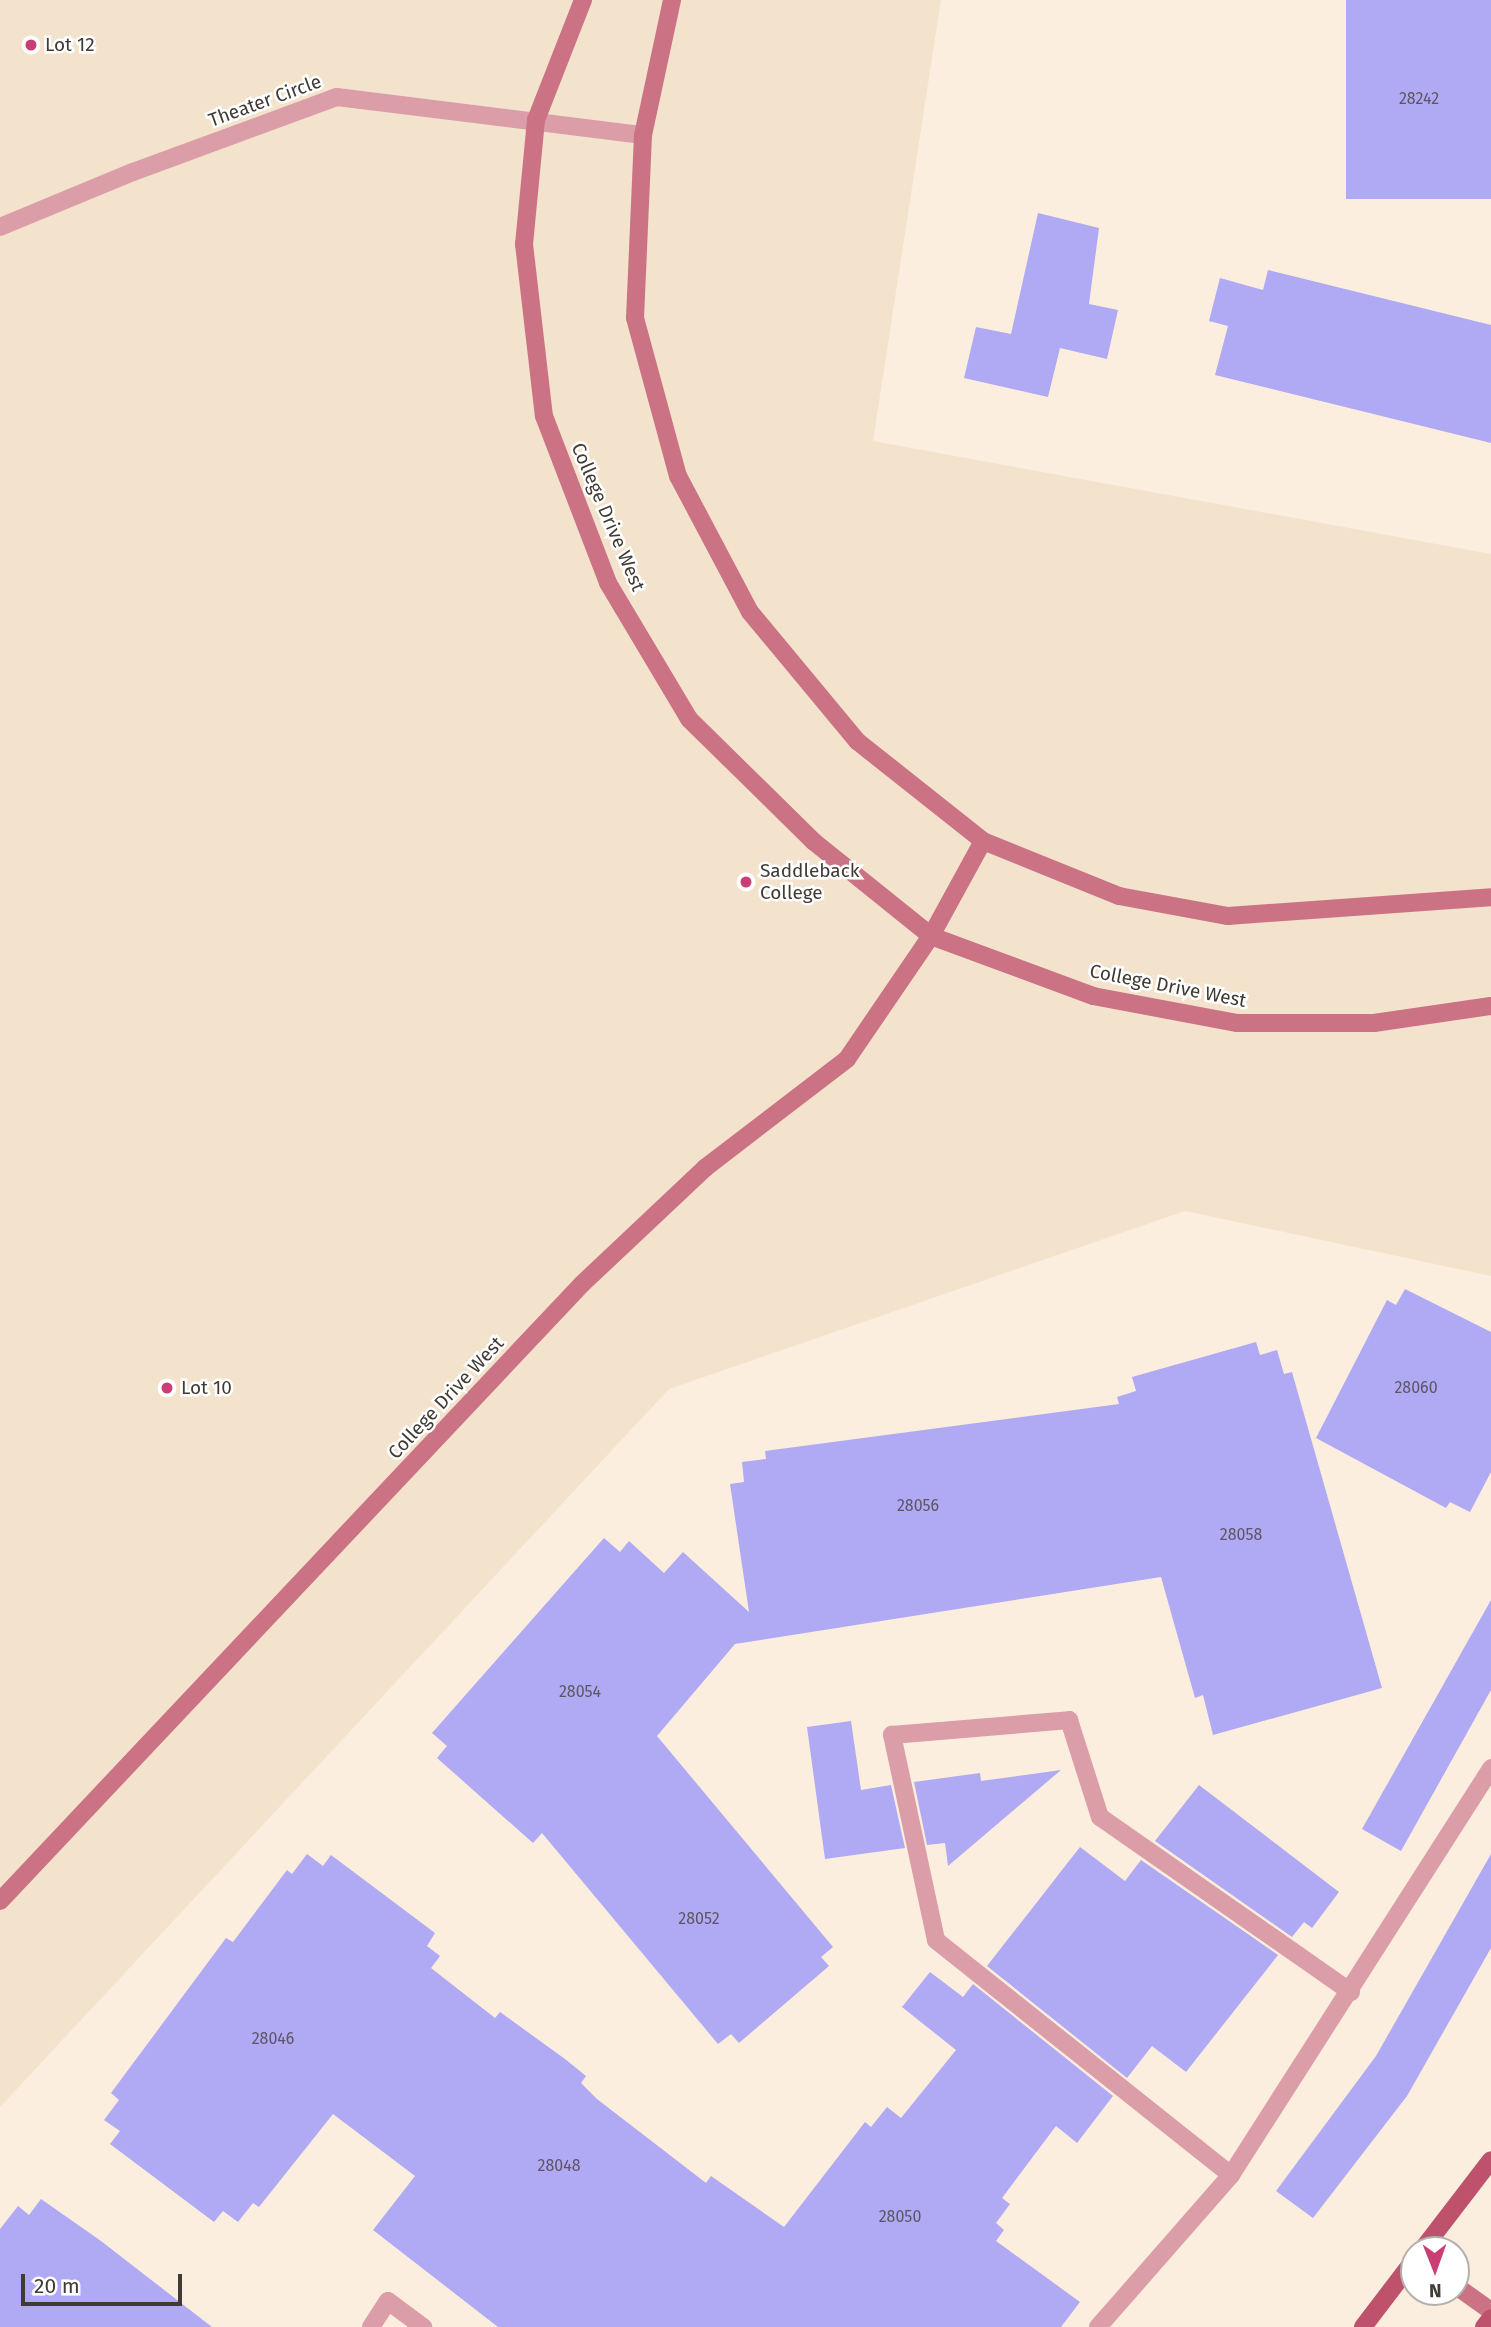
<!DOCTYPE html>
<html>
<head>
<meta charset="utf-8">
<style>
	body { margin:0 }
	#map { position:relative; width:1491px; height:2327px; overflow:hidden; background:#fbeede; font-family:"Fira Sans",sans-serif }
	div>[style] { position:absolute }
	.built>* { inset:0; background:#f3e3cc }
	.building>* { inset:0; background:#b0a9f3; transform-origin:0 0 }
	.lane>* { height:18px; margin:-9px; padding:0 9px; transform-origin:9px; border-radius:9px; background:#db9da8 }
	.street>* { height:18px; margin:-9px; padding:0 9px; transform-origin:9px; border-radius:9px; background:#db9da8 }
	.secondary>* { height:18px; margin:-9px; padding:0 9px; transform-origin:9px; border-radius:9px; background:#cb7385 }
	.primary>* { height:18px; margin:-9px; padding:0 9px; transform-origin:9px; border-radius:9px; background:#be526c }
	.dots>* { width:19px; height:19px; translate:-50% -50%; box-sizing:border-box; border:4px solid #fff; border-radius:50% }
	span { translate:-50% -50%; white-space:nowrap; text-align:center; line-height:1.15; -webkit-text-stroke:5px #fff; paint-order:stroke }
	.number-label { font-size:16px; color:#5c5664 }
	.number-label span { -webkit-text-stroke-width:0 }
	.poi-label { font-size:19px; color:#403b35 }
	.left { translate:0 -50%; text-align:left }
	.street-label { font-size:19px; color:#403b35 }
	.north { position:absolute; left:1400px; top:2236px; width:70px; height:70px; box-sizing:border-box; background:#fff; border:2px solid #b3b1ae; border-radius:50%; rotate:179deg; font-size:19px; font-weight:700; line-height:28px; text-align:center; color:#403b35 }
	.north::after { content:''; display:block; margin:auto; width:24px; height:32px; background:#c93e74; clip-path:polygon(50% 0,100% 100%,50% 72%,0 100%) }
	.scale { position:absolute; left:21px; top:2274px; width:161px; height:32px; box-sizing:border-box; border:4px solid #403b35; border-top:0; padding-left:9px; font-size:21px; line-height:24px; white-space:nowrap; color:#403b35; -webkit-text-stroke:5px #fff; paint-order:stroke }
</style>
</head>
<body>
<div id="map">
	<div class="built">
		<div style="clip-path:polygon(0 0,941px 0,873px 441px,1491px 554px,1491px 1276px,1185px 1211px,669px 1389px,0 2107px)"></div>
	</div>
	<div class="building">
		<div style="left:1346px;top:0;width:145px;height:199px"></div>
		<div style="clip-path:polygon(1038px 213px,1099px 228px,1089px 304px,1118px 310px,1107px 359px,1060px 348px,1048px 397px,964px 378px,976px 327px,1011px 334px)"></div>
		<div style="clip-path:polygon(1268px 270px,1491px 325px,1491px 443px,1215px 375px,1228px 326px,1209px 321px,1220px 278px,1263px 290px)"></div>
		<div style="clip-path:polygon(1405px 1289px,1491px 1332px,1491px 1472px,1470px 1512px,1450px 1502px,1446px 1508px,1316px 1438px,1387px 1300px,1396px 1305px)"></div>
		<div style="clip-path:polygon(1256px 1342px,1260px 1355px,1277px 1350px,1284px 1374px,1292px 1372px,1382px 1688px,1213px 1735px,1203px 1695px,1195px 1698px,1161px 1577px,735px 1644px,657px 1736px,833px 1947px,821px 1957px,829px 1966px,739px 2043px,731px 2034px,718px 2044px,542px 1833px,533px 1843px,437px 1758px,447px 1746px,432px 1733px,604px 1538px,620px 1552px,629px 1541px,664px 1573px,683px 1552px,749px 1612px,730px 1484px,744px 1482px,742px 1462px,766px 1459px,765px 1451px,1119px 1404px,1117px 1397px,1136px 1391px,1132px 1377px)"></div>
		<div style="clip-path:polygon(1491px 1600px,1491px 1690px,1401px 1851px,1362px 1829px)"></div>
		<div style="clip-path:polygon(851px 1721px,861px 1790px,891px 1785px,905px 1848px,825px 1859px,807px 1727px)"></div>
		<div style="clip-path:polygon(1061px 1770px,948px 1866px,945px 1843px,927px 1845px,914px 1782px,980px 1773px,981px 1781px)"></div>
		<div style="clip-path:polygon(1199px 1785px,1339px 1892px,1312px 1928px,1304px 1922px,1292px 1937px,1155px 1841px)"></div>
		<div style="clip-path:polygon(1080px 1847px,1125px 1881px,1141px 1860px,1278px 1955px,1186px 2072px,1152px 2046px,1127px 2078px,987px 1966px)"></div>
		<div style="clip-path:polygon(307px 1854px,323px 1866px,331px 1855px,435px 1933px,427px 1946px,440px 1956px,431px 1968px,495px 2018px,500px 2012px,565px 2059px,586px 2076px,581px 2083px,597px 2099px,706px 2183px,711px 2176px,784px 2227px,865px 2122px,871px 2127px,887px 2107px,901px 2118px,956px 2050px,902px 2007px,930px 1972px,963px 1997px,973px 1984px,1113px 2096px,1077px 2143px,1056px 2126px,1002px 2198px,1010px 2204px,996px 2223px,1004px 2230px,996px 2241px,1080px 2302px,1061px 2327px,498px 2327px,373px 2230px,415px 2176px,333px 2114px,259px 2207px,253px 2203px,238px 2222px,223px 2211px,214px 2222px,110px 2144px,120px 2131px,104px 2120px,119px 2100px,111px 2093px,226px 1938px,233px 1942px,287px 1870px,292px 1874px)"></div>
		<div style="clip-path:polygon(1491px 1854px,1491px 1948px,1407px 2096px,1313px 2218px,1276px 2191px,1376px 2056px)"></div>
		<div style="clip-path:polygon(41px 2199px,101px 2241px,212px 2327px,0 2327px,0 2229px,18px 2206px,29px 2215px)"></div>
	</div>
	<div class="lane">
		<div style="left:1231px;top:2175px;width:377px;rotate:-141.5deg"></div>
		<div style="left:936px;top:1940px;width:210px;rotate:-102.1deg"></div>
		<div style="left:892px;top:1735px;width:178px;rotate:-4.8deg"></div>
		<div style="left:1069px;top:1720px;width:102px;rotate:72.3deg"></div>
		<div style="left:1100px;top:1817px;width:306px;rotate:34.9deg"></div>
	</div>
	<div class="street">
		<div style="left:0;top:227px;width:144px;rotate:-22.5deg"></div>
		<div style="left:133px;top:172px;width:217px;rotate:-20.2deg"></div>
		<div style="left:337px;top:97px;width:308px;rotate:7.1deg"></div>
		<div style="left:371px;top:2327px;width:31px;rotate:-57deg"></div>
		<div style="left:388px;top:2301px;width:44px;rotate:36.6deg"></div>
		<div style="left:1098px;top:2327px;width:202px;rotate:-48.8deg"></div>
		<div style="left:1231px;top:2175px;width:483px;rotate:-57.4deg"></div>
	</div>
	<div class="secondary">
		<div style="left:583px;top:0;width:129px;rotate:111.4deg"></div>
		<div style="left:536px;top:120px;width:125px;rotate:95.5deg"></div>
		<div style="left:524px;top:244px;width:173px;rotate:83.4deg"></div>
		<div style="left:544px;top:416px;width:179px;rotate:69deg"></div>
		<div style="left:608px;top:583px;width:158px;rotate:59.2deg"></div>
		<div style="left:689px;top:719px;width:174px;rotate:44.5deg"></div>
		<div style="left:813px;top:841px;width:151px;rotate:38.8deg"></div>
		<div style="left:931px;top:936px;width:173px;rotate:20.3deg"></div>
		<div style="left:1093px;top:996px;width:147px;rotate:10.6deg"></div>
		<div style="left:1237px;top:1023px;width:137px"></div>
		<div style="left:1374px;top:1023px;width:118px;rotate:-8.3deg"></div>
		<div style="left:672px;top:0;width:138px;rotate:102.1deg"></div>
		<div style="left:643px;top:135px;width:183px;rotate:92.5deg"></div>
		<div style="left:635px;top:318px;width:164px;rotate:74.8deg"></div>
		<div style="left:678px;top:476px;width:154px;rotate:62.1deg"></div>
		<div style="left:750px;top:612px;width:168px;rotate:50.3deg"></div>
		<div style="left:857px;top:741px;width:161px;rotate:38.4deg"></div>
		<div style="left:983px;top:841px;width:147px;rotate:22deg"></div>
		<div style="left:1119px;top:896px;width:111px;rotate:10.4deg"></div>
		<div style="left:1228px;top:916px;width:264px;rotate:-4.1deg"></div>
		<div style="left:0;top:1901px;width:848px;rotate:-46.67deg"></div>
		<div style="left:582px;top:1284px;width:169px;rotate:-43.3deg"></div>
		<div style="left:705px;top:1168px;width:179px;rotate:-37.5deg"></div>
		<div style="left:847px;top:1059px;width:149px;rotate:-55.7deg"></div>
		<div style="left:931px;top:936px;width:108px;rotate:-61.3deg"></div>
		<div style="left:1456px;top:2286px;width:43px;rotate:35.5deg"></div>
	</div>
	<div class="primary">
		<div style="left:1422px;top:2250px;width:113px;rotate:-52.5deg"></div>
		<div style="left:1363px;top:2327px;width:84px;rotate:-52.7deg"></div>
		<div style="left:1484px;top:2327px;width:11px;rotate:-52deg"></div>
	</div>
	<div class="dots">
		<div style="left:31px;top:45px;background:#c93e74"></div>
		<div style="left:746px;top:882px;background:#c93e74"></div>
		<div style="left:167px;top:1388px;background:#c93e74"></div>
	</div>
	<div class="number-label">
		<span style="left:1419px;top:99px">28242</span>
		<span style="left:1416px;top:1388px">28060</span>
		<span style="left:918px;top:1506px">28056</span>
		<span style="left:1241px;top:1535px">28058</span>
		<span style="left:580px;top:1692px">28054</span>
		<span style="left:699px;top:1919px">28052</span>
		<span style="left:273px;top:2039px">28046</span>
		<span style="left:559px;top:2166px">28048</span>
		<span style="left:900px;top:2217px">28050</span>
	</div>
	<div class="poi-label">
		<span class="left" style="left:45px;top:45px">Lot 12</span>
		<span class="left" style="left:760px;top:882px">Saddleback<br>College</span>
		<span class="left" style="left:181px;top:1388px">Lot 10</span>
	</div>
	<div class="street-label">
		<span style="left:265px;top:101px;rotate:-20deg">Theater Circle</span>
		<span style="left:608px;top:517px;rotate:67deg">College Drive West</span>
		<span style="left:1168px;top:986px;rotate:11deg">College Drive West</span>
		<span style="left:446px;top:1398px;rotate:-47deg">College Drive West</span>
	</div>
	<div class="north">N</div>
	<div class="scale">20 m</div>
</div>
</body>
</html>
